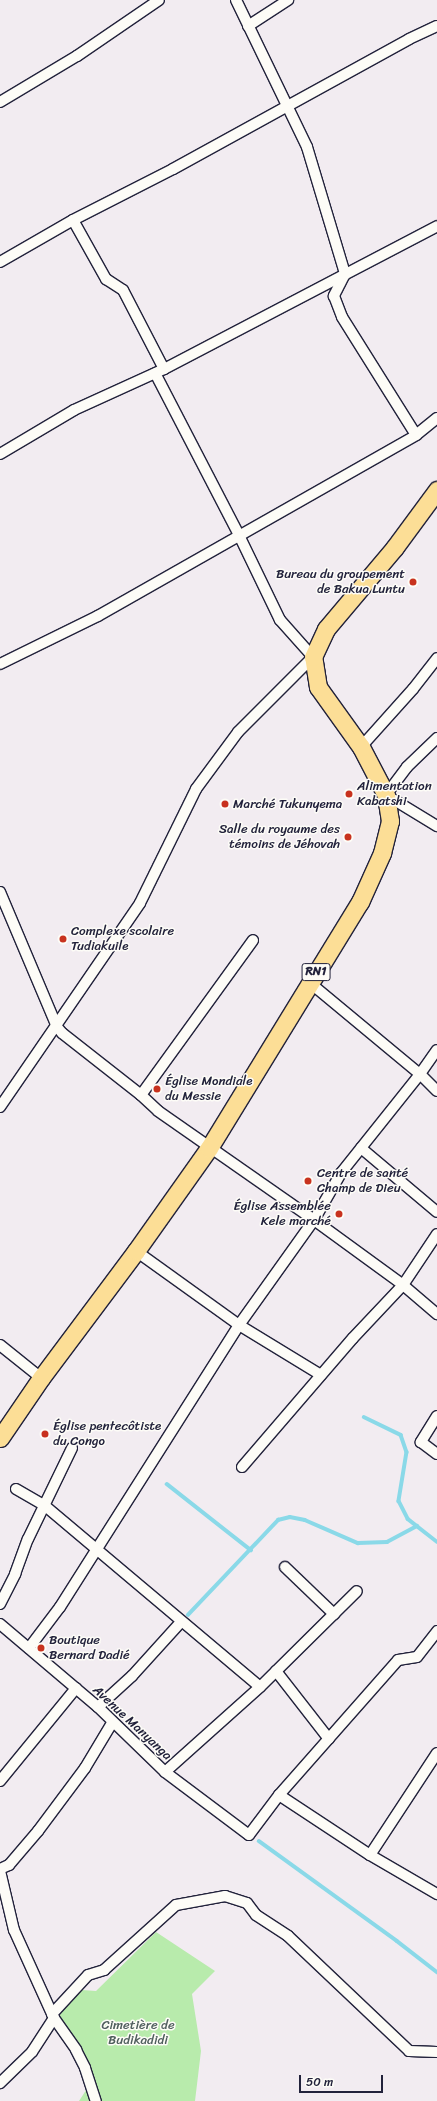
<!DOCTYPE html>
<html>
<head>
<meta charset="utf-8">
<style>
	body { margin:0 }
	#map { position:relative; width:437px; height:2101px; overflow:hidden; background:#f2ecf1; font-family:Sriracha,sans-serif }
	div>[style] { position:absolute }
	.green>* { inset:0; background:#b8ebac }
	.stream>* { height:3.5px; margin:-1.75px; padding:0 1.75px; transform-origin:1.75px; border-radius:1.75px; background:#8ad9e8 }
	.roads { filter:drop-shadow(1px 0 #22223b) drop-shadow(-1px 0 #22223b) drop-shadow(0 1px #22223b) drop-shadow(0 -1px #22223b) }
	.minor>* { height:10px; margin:-5px; padding:0 5px; transform-origin:5px; border-radius:5px; background:#fdfcf7 }
	.trunk>* { height:17px; margin:-8.5px; padding:0 8.5px; transform-origin:8.5px; border-radius:8.5px; background:#fcde96 }
	.dots>* { width:11px; height:11px; translate:-50% -50%; box-sizing:border-box; border:2px solid #fdfcf7; border-radius:50% }
	span { translate:-50% -50%; white-space:nowrap; text-align:center; line-height:1.15; -webkit-text-stroke:3px #fdfcf7; paint-order:stroke }
	.shield-label span { padding:1px 3px; background:#fdfcf7; border:1px solid; border-radius:3px; -webkit-text-stroke-width:0 }
	.shield-label { font-size:12px; color:#22223b; font-weight:700 }
	.poi-label { font-size:13px; color:#22223b }
	.right { translate:-100% -50%; text-align:right }
	.left { translate:0 -50%; text-align:left }
	.street-label { font-size:13px; color:#22223b }
	.park-label { font-size:13px; color:#4f5e5d }
	.scale { position:absolute; left:299px; top:2075px; width:84px; height:18px; box-sizing:border-box; border:2px solid #22223b; border-top:0; padding-left:5px; font-size:12px; line-height:14px; white-space:nowrap; color:#22223b; -webkit-text-stroke:3px #fdfcf7; paint-order:stroke }
</style>
</head>
<body>
<div id="map">
	<div class="green">
		<div style="clip-path:polygon(156px 1932px,215px 1971px,192px 1994px,201px 2051px,195px 2101px,79px 2101px,92px 2081px,87px 2064px,58px 2014px,82px 1990px,96px 1991px)"></div>
	</div>
	<div class="stream">
		<div style="left:364px;top:1417px;width:41px;rotate:25.9deg"></div>
		<div style="left:401px;top:1435px;width:18px;rotate:71deg"></div>
		<div style="left:407px;top:1452px;width:50px;rotate:99.3deg"></div>
		<div style="left:399px;top:1501px;width:20px;rotate:63deg"></div>
		<div style="left:408px;top:1519px;width:37px;rotate:38deg"></div>
		<div style="left:167px;top:1484px;width:107px;rotate:38.2deg"></div>
		<div style="left:188px;top:1615px;width:131px;rotate:-46.5deg"></div>
		<div style="left:278px;top:1520px;width:12px;rotate:-14deg"></div>
		<div style="left:290px;top:1517px;width:15px;rotate:11deg"></div>
		<div style="left:305px;top:1520px;width:58px;rotate:23.5deg"></div>
		<div style="left:358px;top:1543px;width:29px;rotate:-2deg"></div>
		<div style="left:387px;top:1542px;width:34px;rotate:-28deg"></div>
		<div style="left:259px;top:1841px;width:170px;rotate:35.9deg"></div>
		<div style="left:397px;top:1941px;width:51px;rotate:37.8deg"></div>
	</div>
	<div class="roads">
		<div class="minor">
			<div style="left:236px;top:0;width:163px;rotate:64.2deg"></div>
			<div style="left:307px;top:147px;width:133px;rotate:73.3deg"></div>
			<div style="left:345px;top:274px;width:25px;rotate:117deg"></div>
			<div style="left:334px;top:296px;width:22px;rotate:69deg"></div>
			<div style="left:342px;top:317px;width:139px;rotate:57.9deg"></div>
			<div style="left:416px;top:435px;width:27px;rotate:-39deg"></div>
			<div style="left:248px;top:26px;width:48px;rotate:-33deg"></div>
			<div style="left:0;top:102px;width:90px;rotate:-30.9deg"></div>
			<div style="left:77px;top:56px;width:99px;rotate:-34.3deg"></div>
			<div style="left:73px;top:220px;width:68px;rotate:60.8deg"></div>
			<div style="left:106px;top:279px;width:20px;rotate:33deg"></div>
			<div style="left:123px;top:290px;width:89px;rotate:62.6deg"></div>
			<div style="left:0;top:262px;width:84px;rotate:-29.9deg"></div>
			<div style="left:73px;top:220px;width:112px;rotate:-27deg"></div>
			<div style="left:173px;top:169px;width:269px;rotate:-28.8deg"></div>
			<div style="left:409px;top:39px;width:31px;rotate:-25deg"></div>
			<div style="left:0;top:454px;width:86px;rotate:-30.7deg"></div>
			<div style="left:74px;top:410px;width:99px;rotate:-24.5deg"></div>
			<div style="left:164px;top:369px;width:308px;rotate:-27.6deg"></div>
			<div style="left:0;top:664px;width:109px;rotate:-26.1deg"></div>
			<div style="left:98px;top:616px;width:366px;rotate:-29.6deg"></div>
			<div style="left:437px;top:738px;width:42px;rotate:136deg"></div>
			<div style="left:407px;top:767px;width:35px;rotate:127deg"></div>
			<div style="left:386px;top:795px;width:60px;rotate:31.3deg"></div>
			<div style="left:361px;top:747px;width:78px;rotate:-48.1deg"></div>
			<div style="left:413px;top:689px;width:39px;rotate:-52deg"></div>
			<div style="left:0;top:892px;width:147px;rotate:67.1deg"></div>
			<div style="left:57px;top:1027px;width:8px;rotate:50deg"></div>
			<div style="left:62px;top:1033px;width:100px;rotate:38.1deg"></div>
			<div style="left:141px;top:1095px;width:23px;rotate:43deg"></div>
			<div style="left:158px;top:1111px;width:190px;rotate:34.9deg"></div>
			<div style="left:314px;top:1220px;width:110px;rotate:36.1deg"></div>
			<div style="left:403px;top:1285px;width:45px;rotate:40.5deg"></div>
			<div style="left:309px;top:982px;width:144px;rotate:39.7deg"></div>
			<div style="left:420px;top:1074px;width:24px;rotate:45deg"></div>
			<div style="left:141px;top:1095px;width:191px;rotate:-54.1deg"></div>
			<div style="left:0;top:1107px;width:247px;rotate:-55.5deg"></div>
			<div style="left:140px;top:903px;width:127px;rotate:-63.8deg"></div>
			<div style="left:196px;top:789px;width:71px;rotate:-53.6deg"></div>
			<div style="left:238px;top:732px;width:106px;rotate:-45deg"></div>
			<div style="left:313px;top:657px;width:50px;rotate:-131.7deg"></div>
			<div style="left:280px;top:620px;width:94px;rotate:-115.8deg"></div>
			<div style="left:239px;top:535px;width:182px;rotate:-117.4deg"></div>
			<div style="left:361px;top:1148px;width:99px;rotate:40.1deg"></div>
			<div style="left:136px;top:1251px;width:127px;rotate:35.7deg"></div>
			<div style="left:239px;top:1325px;width:96px;rotate:31.4deg"></div>
			<div style="left:0;top:1345px;width:53px;rotate:38.8deg"></div>
			<div style="left:437px;top:1416px;width:31px;rotate:122deg"></div>
			<div style="left:421px;top:1442px;width:20px;rotate:37deg"></div>
			<div style="left:242px;top:1467px;width:170px;rotate:-49.3deg"></div>
			<div style="left:353px;top:1338px;width:73px;rotate:-46.7deg"></div>
			<div style="left:403px;top:1285px;width:61px;rotate:-56.3deg"></div>
			<div style="left:16px;top:1489px;width:32px;rotate:30deg"></div>
			<div style="left:44px;top:1505px;width:282px;rotate:40.1deg"></div>
			<div style="left:285px;top:1567px;width:68px;rotate:43.8deg"></div>
			<div style="left:0;top:1604px;width:34px;rotate:-63deg"></div>
			<div style="left:15px;top:1574px;width:37px;rotate:-70deg"></div>
			<div style="left:28px;top:1539px;width:101px;rotate:-64.2deg"></div>
			<div style="left:0;top:1624px;width:128px;rotate:40.3deg"></div>
			<div style="left:98px;top:1707px;width:93px;rotate:44.1deg"></div>
			<div style="left:165px;top:1772px;width:105px;rotate:36.9deg"></div>
			<div style="left:249px;top:1835px;width:50px;rotate:-53.1deg"></div>
			<div style="left:279px;top:1795px;width:180px;rotate:-48.6deg"></div>
			<div style="left:398px;top:1660px;width:19px;rotate:-9deg"></div>
			<div style="left:417px;top:1657px;width:33px;rotate:-52deg"></div>
			<div style="left:29px;top:1648px;width:51px;rotate:-52.9deg"></div>
			<div style="left:60px;top:1607px;width:334px;rotate:-57.6deg"></div>
			<div style="left:239px;top:1325px;width:129px;rotate:-54.5deg"></div>
			<div style="left:314px;top:1220px;width:54px;rotate:-60.1deg"></div>
			<div style="left:341px;top:1173px;width:127px;rotate:-51.4deg"></div>
			<div style="left:420px;top:1074px;width:29px;rotate:-55deg"></div>
			<div style="left:276px;top:1671px;width:86px;rotate:52.1deg"></div>
			<div style="left:98px;top:1707px;width:46px;rotate:-42.4deg"></div>
			<div style="left:132px;top:1676px;width:73px;rotate:-47.8deg"></div>
			<div style="left:165px;top:1772px;width:127px;rotate:-41.8deg"></div>
			<div style="left:260px;top:1687px;width:136px;rotate:-44.7deg"></div>
			<div style="left:0;top:1781px;width:120px;rotate:-50.7deg"></div>
			<div style="left:279px;top:1795px;width:109px;rotate:33.4deg"></div>
			<div style="left:370px;top:1855px;width:78px;rotate:30.2deg"></div>
			<div style="left:370px;top:1855px;width:122px;rotate:-56.7deg"></div>
			<div style="left:0;top:1869px;width:10px;rotate:-24deg"></div>
			<div style="left:9px;top:1865px;width:45px;rotate:-49.5deg"></div>
			<div style="left:38px;top:1831px;width:79px;rotate:-53.3deg"></div>
			<div style="left:85px;top:1768px;width:52px;rotate:-59deg"></div>
			<div style="left:0;top:1871px;width:61px;rotate:76.7deg"></div>
			<div style="left:14px;top:1930px;width:97px;rotate:65.6deg"></div>
			<div style="left:54px;top:2018px;width:40px;rotate:122.9deg"></div>
			<div style="left:32px;top:2052px;width:45px;rotate:135.9deg"></div>
			<div style="left:52px;top:2014px;width:53px;rotate:-47.3deg"></div>
			<div style="left:88px;top:1975px;width:17px;rotate:-17deg"></div>
			<div style="left:104px;top:1970px;width:97px;rotate:-42.1deg"></div>
			<div style="left:176px;top:1905px;width:50px;rotate:-10.4deg"></div>
			<div style="left:225px;top:1896px;width:23px;rotate:18deg"></div>
			<div style="left:247px;top:1903px;width:15px;rotate:53deg"></div>
			<div style="left:256px;top:1915px;width:38px;rotate:33deg"></div>
			<div style="left:288px;top:1936px;width:167px;rotate:43.5deg"></div>
			<div style="left:409px;top:2051px;width:28px;rotate:2deg"></div>
			<div style="left:54px;top:2018px;width:39px;rotate:55deg"></div>
			<div style="left:76px;top:2050px;width:20px;rotate:63deg"></div>
			<div style="left:85px;top:2068px;width:35px;rotate:72deg"></div>
		</div>
		<div class="trunk">
			<div style="left:0;top:1438px;width:73px;rotate:-55.7deg"></div>
			<div style="left:41px;top:1378px;width:159px;rotate:-53.2deg"></div>
			<div style="left:136px;top:1251px;width:126px;rotate:-54.7deg"></div>
			<div style="left:209px;top:1148px;width:289px;rotate:-58.5deg"></div>
			<div style="left:360px;top:902px;width:54px;rotate:-65.8deg"></div>
			<div style="left:382px;top:853px;width:33px;rotate:-76deg"></div>
			<div style="left:390px;top:821px;width:26px;rotate:-99deg"></div>
			<div style="left:386px;top:795px;width:54px;rotate:-117.5deg"></div>
			<div style="left:361px;top:747px;width:74px;rotate:-125.6deg"></div>
			<div style="left:318px;top:687px;width:30px;rotate:-99deg"></div>
			<div style="left:313px;top:657px;width:31px;rotate:-65deg"></div>
			<div style="left:326px;top:629px;width:107px;rotate:-49.9deg"></div>
			<div style="left:395px;top:547px;width:71px;rotate:-53.6deg"></div>
		</div>
	</div>
	<div class="dots">
		<div style="left:413px;top:582px;background:#c8321e"></div>
		<div style="left:349px;top:794px;background:#c8321e"></div>
		<div style="left:225px;top:804px;background:#c8321e"></div>
		<div style="left:348px;top:837px;background:#c8321e"></div>
		<div style="left:63px;top:939px;background:#c8321e"></div>
		<div style="left:157px;top:1089px;background:#c8321e"></div>
		<div style="left:308px;top:1181px;background:#c8321e"></div>
		<div style="left:339px;top:1214px;background:#c8321e"></div>
		<div style="left:45px;top:1434px;background:#c8321e"></div>
		<div style="left:41px;top:1648px;background:#c8321e"></div>
	</div>
	<div class="shield-label">
		<span style="left:316px;top:972px">RN1</span>
	</div>
	<div class="poi-label">
		<span class="right" style="left:405px;top:582px">Bureau du groupement<br>de Bakua Luntu</span>
		<span class="left" style="left:357px;top:794px">Alimentation<br>Kabatshi</span>
		<span class="left" style="left:233px;top:804px">Marché Tukunyema</span>
		<span class="right" style="left:340px;top:837px">Salle du royaume des<br>témoins de Jéhovah</span>
		<span class="left" style="left:71px;top:939px">Complexe scolaire<br>Tudiakuile</span>
		<span class="left" style="left:165px;top:1089px">Église Mondiale<br>du Messie</span>
		<span class="left" style="left:317px;top:1181px">Centre de santé<br>Champ de Dieu</span>
		<span class="right" style="left:331px;top:1214px">Église Assemblée<br>Kele marché</span>
		<span class="left" style="left:53px;top:1434px">Église pentecôtiste<br>du Congo</span>
		<span class="left" style="left:49px;top:1648px">Boutique<br>Bernard Dadié</span>
	</div>
	<div class="street-label">
		<span style="left:132px;top:1723px;rotate:43deg">Avenue Manyanga</span>
	</div>
	<div class="park-label">
		<span style="left:138px;top:2033px">Cimetière de<br>Budikadidi</span>
	</div>
	<div class="scale">50 m</div>
</div>
</body>
</html>
